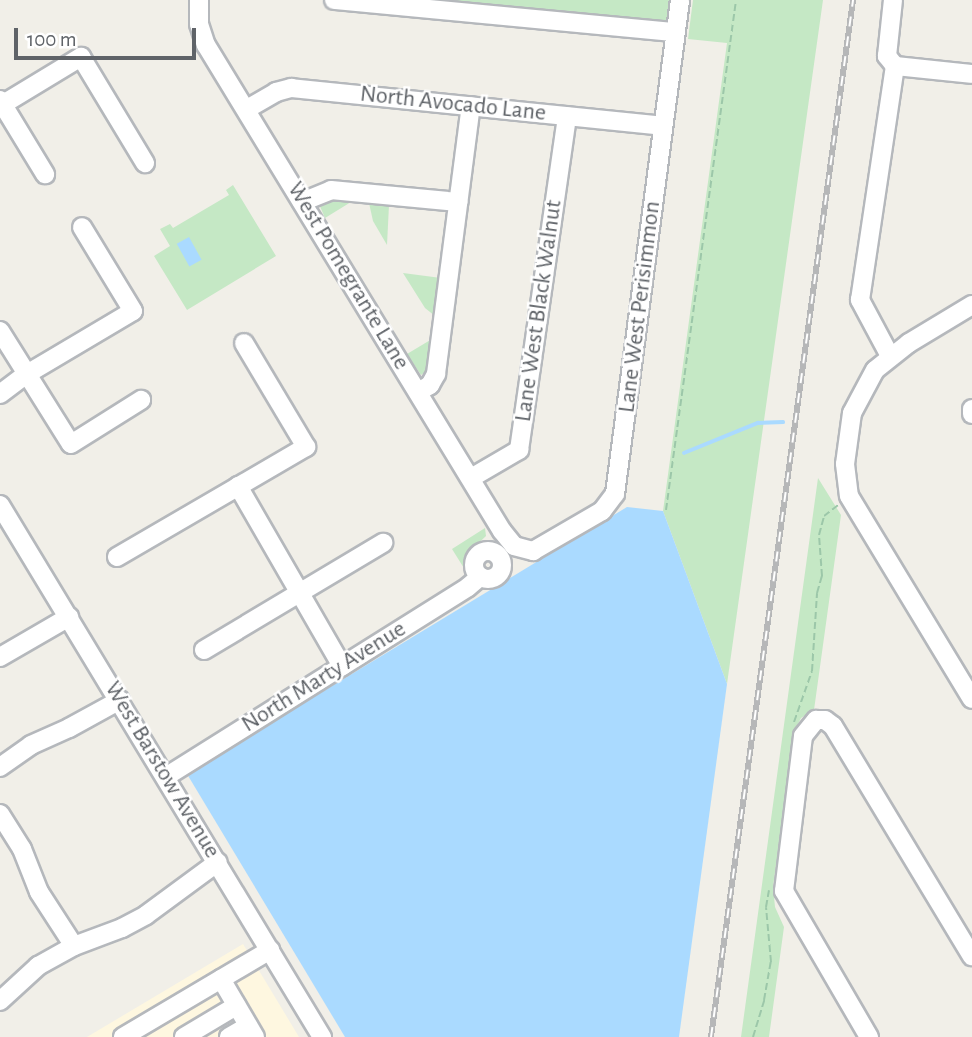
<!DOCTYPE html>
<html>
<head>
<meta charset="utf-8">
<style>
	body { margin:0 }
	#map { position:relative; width:972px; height:1037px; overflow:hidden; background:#f1efe8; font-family:"Alegreya Sans",sans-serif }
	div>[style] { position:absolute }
	.commercial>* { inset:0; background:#fef7e0 }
	.green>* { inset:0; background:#c5e8c5 }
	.water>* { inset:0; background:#aadaff; transform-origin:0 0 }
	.stream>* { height:3.5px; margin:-1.75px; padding:0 1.75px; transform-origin:1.75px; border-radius:1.75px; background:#aadaff }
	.path>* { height:2px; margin-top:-1px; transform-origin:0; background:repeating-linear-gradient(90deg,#9cc7a9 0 7px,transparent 0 10.5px) }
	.roads { filter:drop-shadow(2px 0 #b5b8bc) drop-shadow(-2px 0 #b5b8bc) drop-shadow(0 2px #b5b8bc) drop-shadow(0 -2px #b5b8bc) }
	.minor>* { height:18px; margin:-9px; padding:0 9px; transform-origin:9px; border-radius:9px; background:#fff }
	.minor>.ring { margin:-9px; padding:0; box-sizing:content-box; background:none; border:18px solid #fff; border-radius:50% }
	.rail>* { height:6px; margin-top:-3px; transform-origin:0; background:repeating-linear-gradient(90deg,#fff 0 10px,#b6b7b8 0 20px); box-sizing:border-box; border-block:2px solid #b6b7b8 }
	span { translate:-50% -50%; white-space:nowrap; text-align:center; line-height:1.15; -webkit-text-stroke:5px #fff; paint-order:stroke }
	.street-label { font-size:24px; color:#5f6368 }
	.scale { position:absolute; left:14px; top:28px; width:182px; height:32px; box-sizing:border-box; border:4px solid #5f6368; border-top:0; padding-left:9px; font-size:21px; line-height:24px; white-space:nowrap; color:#5f6368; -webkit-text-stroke:5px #fff; paint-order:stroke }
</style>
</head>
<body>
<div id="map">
	<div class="commercial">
		<div style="clip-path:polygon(243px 944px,299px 1037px,87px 1037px)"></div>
	</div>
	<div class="green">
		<div style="clip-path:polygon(436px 0,669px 0,671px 1px,669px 22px,665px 23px)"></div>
		<div style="clip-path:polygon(693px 0,823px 0,727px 684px,663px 511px,727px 43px,688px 39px)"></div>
		<div style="clip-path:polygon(233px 185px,276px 256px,187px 310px,154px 256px,170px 246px,160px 229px,170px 224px,173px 228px,229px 195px,226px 190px)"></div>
		<div style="clip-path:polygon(331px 198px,351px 202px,325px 218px,319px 204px)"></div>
		<div style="clip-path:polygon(369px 203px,389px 205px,387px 245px,373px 221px)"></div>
		<div style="clip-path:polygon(403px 273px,441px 278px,435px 316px,425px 308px)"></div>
		<div style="clip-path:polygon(432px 339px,428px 370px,421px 375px,407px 354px)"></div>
		<div style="clip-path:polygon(818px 478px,841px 515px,814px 710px,801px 718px,794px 732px,773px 887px,775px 907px,784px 927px,769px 1037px,741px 1037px)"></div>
		<div style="clip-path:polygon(485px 528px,486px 536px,468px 553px,467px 573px,452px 549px)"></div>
	</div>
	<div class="water">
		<div style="left:189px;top:237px;width:26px;height:14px;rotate:61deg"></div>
		<div style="clip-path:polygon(627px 507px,663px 511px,727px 684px,679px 1037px,345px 1037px,187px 774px)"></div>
	</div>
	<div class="stream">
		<div style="left:684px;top:453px;width:80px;rotate:-22.1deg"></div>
		<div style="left:758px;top:423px;width:25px;rotate:-2deg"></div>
	</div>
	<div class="path">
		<div style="left:666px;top:510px;width:515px;rotate:-82.18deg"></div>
		<div style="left:794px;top:722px;width:54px;rotate:-70.6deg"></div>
		<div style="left:812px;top:671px;width:78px;rotate:-86.3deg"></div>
		<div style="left:817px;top:593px;width:18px;rotate:-74deg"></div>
		<div style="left:822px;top:576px;width:41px;rotate:-94.2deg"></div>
		<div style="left:819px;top:535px;width:20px;rotate:-75deg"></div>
		<div style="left:824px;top:516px;width:18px;rotate:-38deg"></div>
		<div style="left:753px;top:1037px;width:39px;rotate:-73deg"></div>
		<div style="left:764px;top:1000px;width:39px;rotate:-80deg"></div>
		<div style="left:771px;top:962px;width:55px;rotate:-95.2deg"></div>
		<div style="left:766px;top:907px;width:17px;rotate:-80deg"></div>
	</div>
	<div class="roads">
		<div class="minor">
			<div style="left:199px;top:0;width:24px;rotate:90deg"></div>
			<div style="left:199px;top:24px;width:22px;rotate:72deg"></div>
			<div style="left:206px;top:45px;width:569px;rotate:58.66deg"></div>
			<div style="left:502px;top:531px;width:19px;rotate:51deg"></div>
			<div style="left:514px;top:546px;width:20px;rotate:15deg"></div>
			<div style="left:533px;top:551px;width:80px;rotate:-30.1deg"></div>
			<div style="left:602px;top:511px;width:21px;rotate:-53deg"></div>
			<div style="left:615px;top:494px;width:498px;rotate:-82.5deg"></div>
			<div style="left:334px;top:0;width:342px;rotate:5.4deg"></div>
			<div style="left:895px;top:66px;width:77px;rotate:5.9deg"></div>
			<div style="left:0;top:100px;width:87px;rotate:58.7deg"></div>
			<div style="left:0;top:106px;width:95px;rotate:-31.2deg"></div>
			<div style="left:81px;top:57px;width:124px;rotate:58.9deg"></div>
			<div style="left:247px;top:109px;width:34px;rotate:-30deg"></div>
			<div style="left:276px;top:92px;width:16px;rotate:-15deg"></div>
			<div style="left:291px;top:88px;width:374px;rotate:5.8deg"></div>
			<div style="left:302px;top:202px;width:31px;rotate:-22deg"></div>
			<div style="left:331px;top:190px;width:128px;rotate:5.4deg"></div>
			<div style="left:972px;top:305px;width:74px;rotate:148.9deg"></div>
			<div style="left:909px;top:343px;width:43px;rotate:141.5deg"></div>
			<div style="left:875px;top:370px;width:49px;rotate:118.1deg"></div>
			<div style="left:852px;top:413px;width:51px;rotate:97.8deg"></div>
			<div style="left:845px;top:464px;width:32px;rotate:83deg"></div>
			<div style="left:849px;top:496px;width:237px;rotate:58.8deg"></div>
			<div style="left:0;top:331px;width:133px;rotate:57.9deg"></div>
			<div style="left:71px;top:444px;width:83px;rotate:-32.2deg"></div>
			<div style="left:890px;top:356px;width:64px;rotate:-118.2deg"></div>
			<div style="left:860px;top:300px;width:237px;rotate:-81.5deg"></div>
			<div style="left:895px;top:66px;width:13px;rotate:-129deg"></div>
			<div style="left:887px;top:56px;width:56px;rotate:-83.9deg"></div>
			<div style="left:418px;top:392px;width:14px;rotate:-30deg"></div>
			<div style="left:430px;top:385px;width:13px;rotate:-61deg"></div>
			<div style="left:436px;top:374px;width:270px;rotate:-82.6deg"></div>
			<div style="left:0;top:394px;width:34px;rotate:-37deg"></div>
			<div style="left:27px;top:374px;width:123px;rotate:-30.7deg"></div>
			<div style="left:133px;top:311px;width:98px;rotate:-121.3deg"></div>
			<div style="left:972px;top:409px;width:5px;rotate:90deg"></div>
			<div style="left:471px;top:478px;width:56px;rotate:-30.3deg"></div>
			<div style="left:519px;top:450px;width:337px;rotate:-81.8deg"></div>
			<div style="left:238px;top:486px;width:208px;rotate:60deg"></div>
			<div style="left:0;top:505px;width:622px;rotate:58.82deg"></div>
			<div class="ring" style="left:474px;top:551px;width:10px;height:10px"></div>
			<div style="left:117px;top:557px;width:219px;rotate:-30.2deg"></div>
			<div style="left:306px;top:447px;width:121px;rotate:-120.8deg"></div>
			<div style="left:204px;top:650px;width:209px;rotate:-30.9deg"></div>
			<div style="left:0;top:657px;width:80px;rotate:-30.1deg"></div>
			<div style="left:0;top:767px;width:38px;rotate:-35deg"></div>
			<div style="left:31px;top:745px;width:42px;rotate:-24.1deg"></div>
			<div style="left:69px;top:728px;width:58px;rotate:-28.8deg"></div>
			<div style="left:167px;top:776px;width:355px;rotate:-32.1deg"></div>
			<div style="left:468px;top:587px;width:16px;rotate:-40deg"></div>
			<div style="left:0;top:814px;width:41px;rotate:57.8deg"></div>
			<div style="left:22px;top:849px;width:46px;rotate:68.4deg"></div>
			<div style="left:39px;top:892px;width:64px;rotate:57.1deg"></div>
			<div style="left:221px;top:979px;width:67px;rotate:59.6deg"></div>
			<div style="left:0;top:1001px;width:52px;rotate:-42.6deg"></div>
			<div style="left:38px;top:966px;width:41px;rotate:-29.1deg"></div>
			<div style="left:74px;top:946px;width:51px;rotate:-20.6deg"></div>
			<div style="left:122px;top:928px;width:27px;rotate:-28deg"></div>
			<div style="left:146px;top:915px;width:89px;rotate:-36.4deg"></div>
			<div style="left:123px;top:1037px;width:171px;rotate:-30.6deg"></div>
			<div style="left:184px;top:1037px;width:61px;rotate:-30.8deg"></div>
			<div style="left:229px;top:1037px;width:22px;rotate:-30deg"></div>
			<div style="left:869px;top:1037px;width:169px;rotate:-120.2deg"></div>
			<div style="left:784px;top:891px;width:156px;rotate:-83deg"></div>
			<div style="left:803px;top:736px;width:21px;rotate:-51deg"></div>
			<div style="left:816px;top:720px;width:9px"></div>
			<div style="left:825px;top:720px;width:10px;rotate:37deg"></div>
			<div style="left:833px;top:726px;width:269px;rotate:58.9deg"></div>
		</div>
	</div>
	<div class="rail">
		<div style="left:711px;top:1037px;width:1047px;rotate:-82.2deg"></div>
	</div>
	<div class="street-label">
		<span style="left:453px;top:104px;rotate:6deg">North Avocado Lane</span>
		<span style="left:348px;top:276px;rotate:59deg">West Pomegrante Lane</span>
		<span style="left:640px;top:307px;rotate:-83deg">Lane West Perisimmon</span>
		<span style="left:539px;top:311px;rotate:-82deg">Lane West Black Walnut</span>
		<span style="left:324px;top:677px;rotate:-32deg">North Marty Avenue</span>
		<span style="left:162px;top:770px;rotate:59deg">West Barstow Avenue</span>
	</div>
	<div class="scale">100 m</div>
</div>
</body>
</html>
